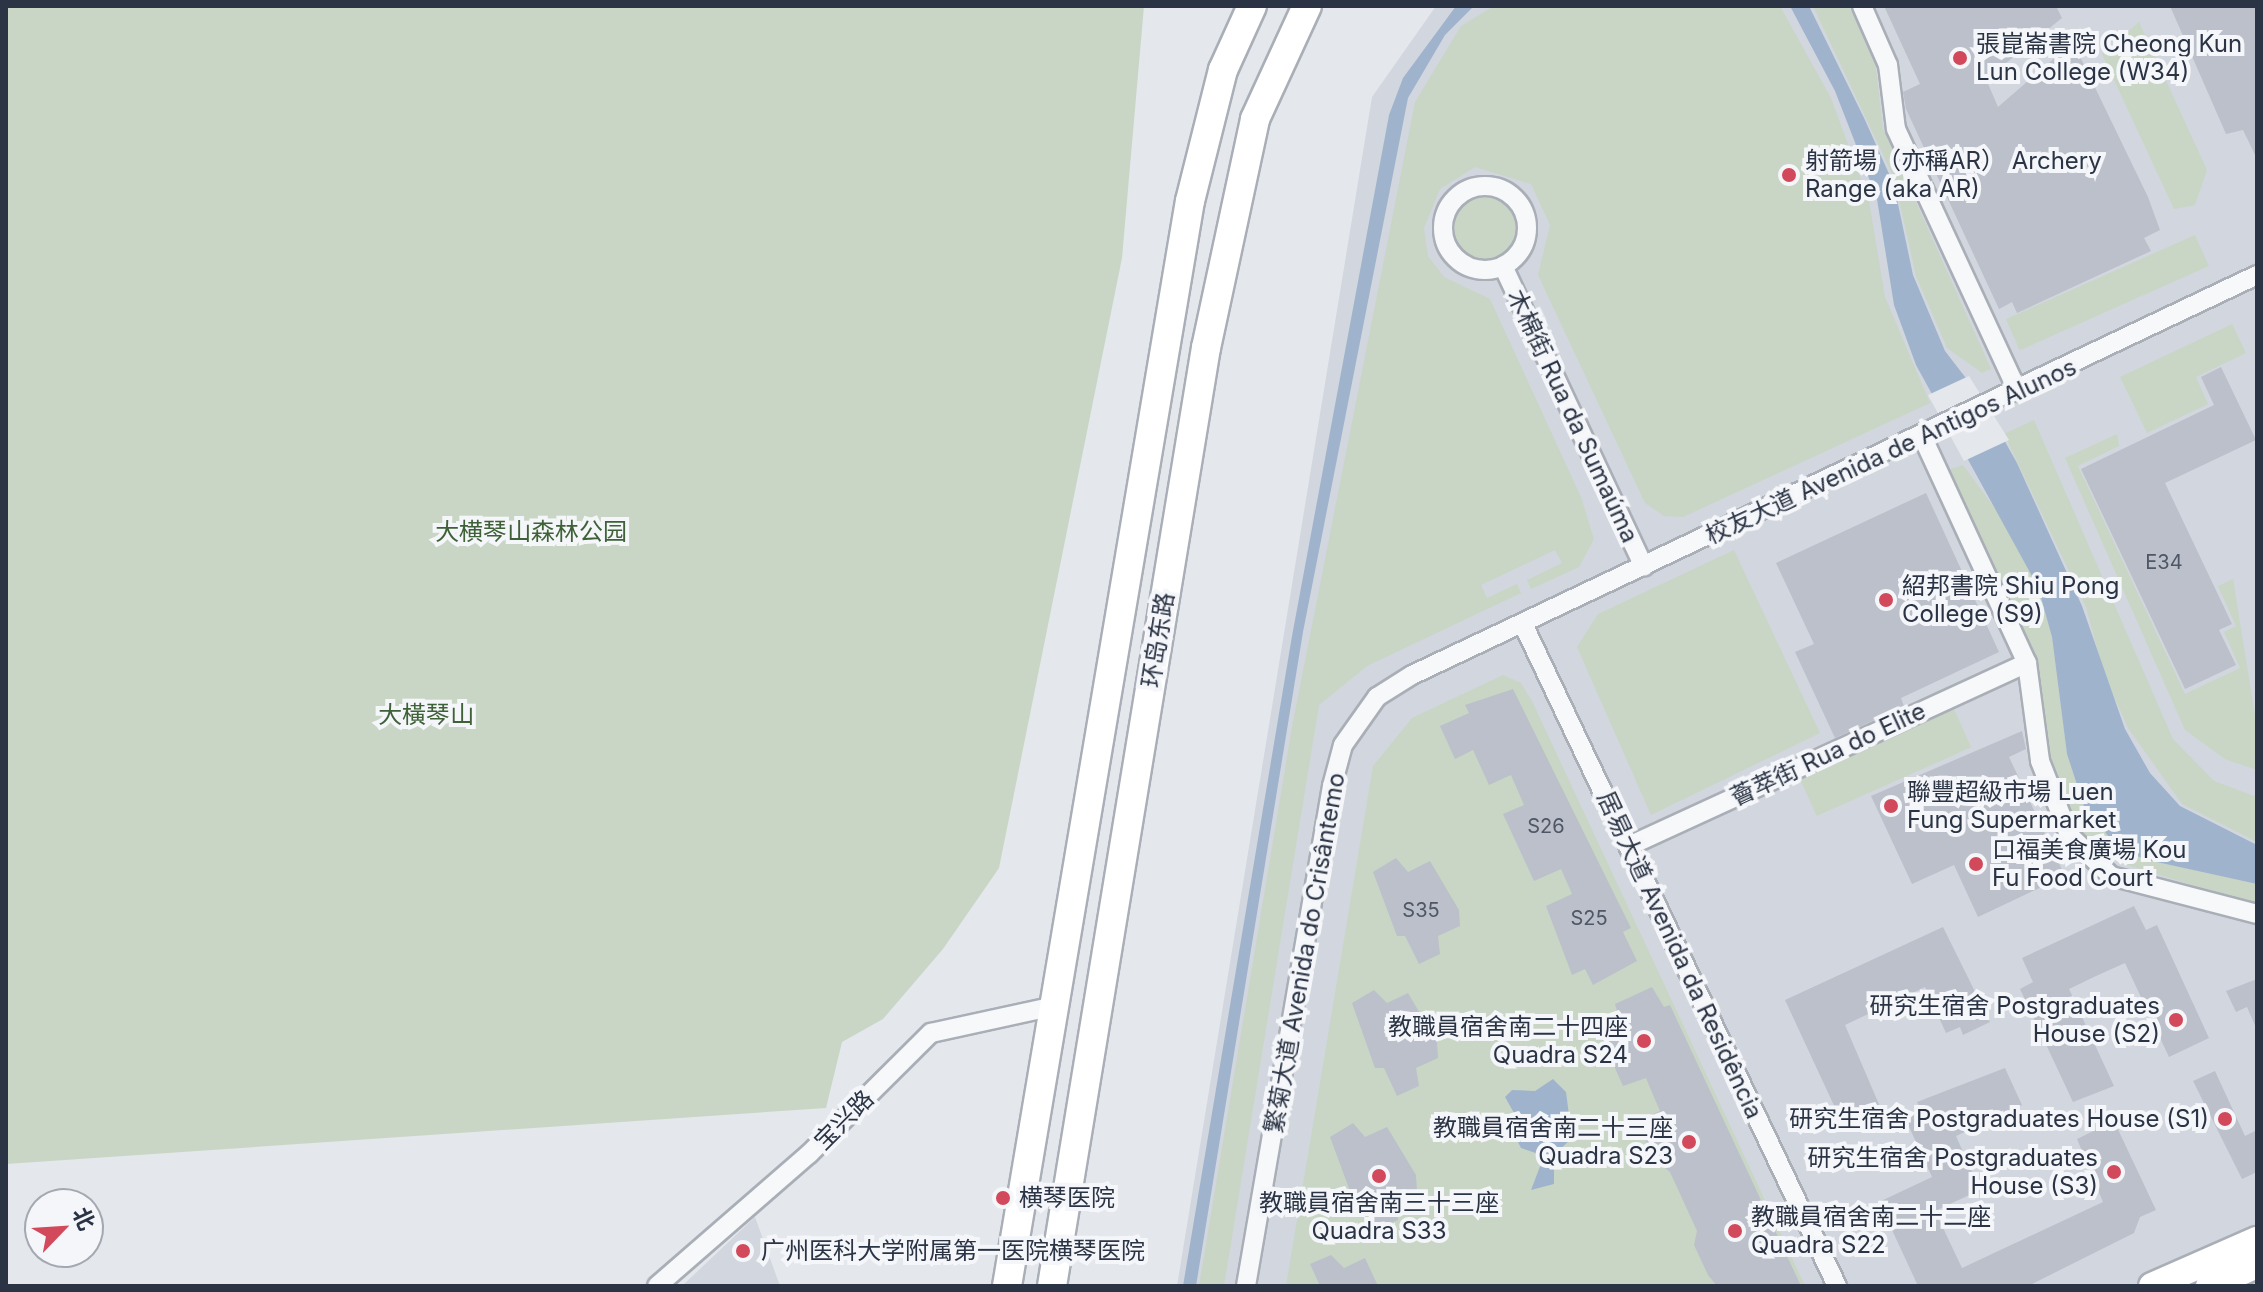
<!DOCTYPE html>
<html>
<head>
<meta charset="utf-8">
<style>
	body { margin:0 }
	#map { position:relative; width:2263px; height:1292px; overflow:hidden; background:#e4e7ec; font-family:Inter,"Noto Sans SC",sans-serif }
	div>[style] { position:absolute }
	.built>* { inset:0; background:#d2d6de }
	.green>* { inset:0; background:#c9d6c5; transform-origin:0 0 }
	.round { border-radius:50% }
	.water>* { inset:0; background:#9fb4cc }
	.pier>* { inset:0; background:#e4e7ec }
	.building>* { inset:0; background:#bbc0ca }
	.roads { filter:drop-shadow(2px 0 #a9aeb7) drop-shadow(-2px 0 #a9aeb7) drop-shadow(0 2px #a9aeb7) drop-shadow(0 -2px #a9aeb7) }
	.street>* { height:18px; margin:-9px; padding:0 9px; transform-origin:9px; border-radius:9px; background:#f7f8fa }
	.street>.ring { margin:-9px; padding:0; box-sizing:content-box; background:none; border:18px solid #f7f8fa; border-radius:50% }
	.secondary>* { height:26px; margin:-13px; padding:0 13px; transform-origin:13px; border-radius:13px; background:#fff }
	.primary>* { height:28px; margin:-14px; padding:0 14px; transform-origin:14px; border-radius:14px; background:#fff }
	.dots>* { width:22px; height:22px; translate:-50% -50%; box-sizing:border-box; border:4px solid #f4f6f9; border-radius:50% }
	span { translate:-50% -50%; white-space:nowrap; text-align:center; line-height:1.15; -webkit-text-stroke:8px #f4f6f9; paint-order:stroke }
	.number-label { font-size:20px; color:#4f5766 }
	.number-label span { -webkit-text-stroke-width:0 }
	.poi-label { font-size:24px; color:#2b3445 }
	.left { translate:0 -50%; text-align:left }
	.right { translate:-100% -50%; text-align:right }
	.street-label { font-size:24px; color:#2b3445 }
	.park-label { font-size:24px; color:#3f6138 }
	.frame { position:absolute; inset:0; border:8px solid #2b3445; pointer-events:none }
	.north { position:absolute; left:24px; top:1188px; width:80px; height:80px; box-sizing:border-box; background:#f4f6f9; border:2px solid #a4a8b1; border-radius:50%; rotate:65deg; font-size:22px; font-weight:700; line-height:32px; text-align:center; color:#2b3445 }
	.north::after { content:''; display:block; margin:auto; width:28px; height:36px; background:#d1495b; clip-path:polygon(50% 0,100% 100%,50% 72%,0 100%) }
</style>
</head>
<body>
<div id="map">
	<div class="built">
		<div style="clip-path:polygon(1436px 6px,2257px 6px,2257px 1286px,1177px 1286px,1372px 97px)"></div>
		<div style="clip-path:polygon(755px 1217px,780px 1286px,682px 1286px)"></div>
	</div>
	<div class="green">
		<div style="clip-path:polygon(6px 6px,1144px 6px,1122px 258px,999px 868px,943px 949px,883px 1019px,842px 1042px,826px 1108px,6px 1164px)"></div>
		<div style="clip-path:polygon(1494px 6px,1780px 6px,1831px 98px,1869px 201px,1885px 297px,1930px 403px,1683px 517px,1664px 516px,1645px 503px,1538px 275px,1550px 225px,1531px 184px,1475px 167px,1440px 189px,1424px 228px,1428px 256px,1444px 277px,1490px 299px,1581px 497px,1594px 539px,1579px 567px,1531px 589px,1527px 580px,1562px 563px,1555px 550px,1481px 585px,1487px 598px,1517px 584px,1521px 593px,1367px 666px,1319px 705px,1224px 1286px,1199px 1286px,1292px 727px,1415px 102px,1461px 26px)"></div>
		<div style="clip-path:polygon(1813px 6px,1849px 6px,1875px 60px,1883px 129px,1991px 369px,1982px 373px,1947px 348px,1916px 276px,1894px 178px)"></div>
		<div style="clip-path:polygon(2139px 22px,2207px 170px,2195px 205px,2174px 209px,2102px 54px)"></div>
		<div class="round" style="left:1454px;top:195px;width:66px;height:66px"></div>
		<div style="left:2195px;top:235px;width:34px;height:207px;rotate:66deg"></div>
		<div style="clip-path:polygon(2232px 324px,2246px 353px,2196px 377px,2208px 404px,2147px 433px,2120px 377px)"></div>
		<div style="clip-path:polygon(2034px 420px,2173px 739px,2214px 781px,2257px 797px,2257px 842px,2182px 804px,2128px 728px,2104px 674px,2086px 607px,2004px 434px)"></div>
		<div style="clip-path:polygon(2117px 434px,2119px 446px,2078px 466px,2185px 694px,2240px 668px,2224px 632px,2236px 626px,2218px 586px,2233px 579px,2257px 728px,2257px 770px,2225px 759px,2185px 730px,2065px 458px)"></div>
		<div style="clip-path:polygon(1963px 465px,2015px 536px,2038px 587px,2052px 637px,2067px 754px,2143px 859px,2257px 884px,2257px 905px,2118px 862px,2086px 840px,2064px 810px,2051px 778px,2034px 653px,1945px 471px)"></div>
		<div style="clip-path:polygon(1734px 550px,1820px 733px,1651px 815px,1577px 647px,1598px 614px)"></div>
		<div style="clip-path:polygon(1503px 675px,1521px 683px,1532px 701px,1805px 1286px,1286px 1286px,1373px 766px,1412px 718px)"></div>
		<div style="left:1954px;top:709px;width:42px;height:169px;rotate:66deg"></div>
	</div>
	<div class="water">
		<div style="clip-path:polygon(1456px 6px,1474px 6px,1445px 35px,1408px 98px,1303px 632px,1196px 1286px,1183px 1286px,1292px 636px,1389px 115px,1403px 78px)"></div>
		<div style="clip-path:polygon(1790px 6px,1809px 6px,1865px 120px,1894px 185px,1913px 275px,1945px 351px,1979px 395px,2017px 463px,2082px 606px,2125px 729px,2150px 773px,2180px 806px,2257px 845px,2257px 884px,2143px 859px,2113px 842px,2084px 806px,2067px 754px,2052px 637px,2038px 587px,1916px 365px,1894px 305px,1877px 199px,1835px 91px)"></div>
		<div style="clip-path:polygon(1553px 1079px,1566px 1092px,1572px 1138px,1554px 1155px,1554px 1184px,1531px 1190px,1544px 1156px,1521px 1148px,1514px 1134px,1518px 1120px,1505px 1097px,1512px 1090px,1535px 1091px)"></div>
	</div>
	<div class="pier">
		<div style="clip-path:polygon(1969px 376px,2009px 440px,1964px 461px,1928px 395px)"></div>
	</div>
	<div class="building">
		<div style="clip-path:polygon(1884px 6px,2056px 6px,2062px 18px,1986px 79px,1998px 107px,2073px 42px,2148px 197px,2160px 230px,2144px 238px,2151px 251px,2017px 313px,2012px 302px,1999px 309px,1906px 109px,1903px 92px,1920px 84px)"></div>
		<div style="clip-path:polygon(2170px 6px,2257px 6px,2257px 159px,2243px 130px,2226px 134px)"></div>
		<div style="clip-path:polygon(2221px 367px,2256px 440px,2165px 483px,2232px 624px,2219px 630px,2236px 665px,2185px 689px,2081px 469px,2214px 405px,2201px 377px)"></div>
		<div style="clip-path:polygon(1926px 493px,1999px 652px,1901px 698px,1904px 706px,1835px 738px,1795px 652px,1814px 644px,1776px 563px)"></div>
		<div style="clip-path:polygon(1513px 689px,1631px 928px,1623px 932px,1637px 961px,1593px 985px,1585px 969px,1572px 975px,1546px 906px,1572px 894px,1561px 869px,1534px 881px,1503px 814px,1524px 805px,1511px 775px,1489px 785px,1473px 750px,1455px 759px,1440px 726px,1469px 713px,1465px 705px)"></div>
		<div style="clip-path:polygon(2022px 731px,2026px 749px,2009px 757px,2065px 876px,1978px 917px,1954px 865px,1912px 884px,1871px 796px)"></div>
		<div style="clip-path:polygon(1396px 858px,1408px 872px,1430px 861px,1459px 910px,1460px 926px,1438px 936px,1440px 954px,1419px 964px,1405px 936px,1397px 936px,1373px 872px)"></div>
		<div style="clip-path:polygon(2134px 906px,2146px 930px,2157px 925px,2209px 1038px,2169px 1057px,2125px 963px,2096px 976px,2069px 989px,2114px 1086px,2073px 1102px,2020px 989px,2033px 982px,2022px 958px)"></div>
		<div style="clip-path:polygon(1943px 927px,1990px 1022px,1963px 1035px,1960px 1027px,1946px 1033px,1925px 987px,1845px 1025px,1881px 1109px,1844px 1127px,1785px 1000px)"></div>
		<div style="clip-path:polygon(2257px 979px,2257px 1030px,2247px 1007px,2236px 1012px,2226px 991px)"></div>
		<div style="clip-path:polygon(1652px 987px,1664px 1007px,1670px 1005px,1801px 1286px,1717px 1286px,1708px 1275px,1694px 1245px,1697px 1231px,1670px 1172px,1654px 1159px,1642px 1132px,1642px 1119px,1660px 1111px,1653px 1095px,1646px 1078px,1623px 1086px,1601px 1037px,1621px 1025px,1615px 1004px)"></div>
		<div style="clip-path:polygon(1374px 990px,1387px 1003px,1408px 993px,1437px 1042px,1438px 1058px,1416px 1068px,1419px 1086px,1397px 1096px,1384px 1068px,1375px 1068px,1352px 1003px)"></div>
		<div style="clip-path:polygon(2005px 1068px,2022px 1105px,1956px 1136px,1980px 1190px,1935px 1211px,1962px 1268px,2103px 1202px,2077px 1139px,2114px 1121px,2156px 1210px,2140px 1217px,2134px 1233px,2028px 1286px,1918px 1286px,1879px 1202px,1932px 1177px,1905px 1118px,1921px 1110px,1917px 1102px)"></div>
		<div style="clip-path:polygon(2215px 1071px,2245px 1136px,2257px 1130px,2257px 1172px,2242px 1179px,2193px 1081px)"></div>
		<div style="clip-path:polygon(1353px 1123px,1365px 1137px,1387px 1127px,1416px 1175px,1417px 1191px,1395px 1201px,1398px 1220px,1376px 1230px,1363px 1201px,1354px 1202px,1330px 1137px)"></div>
		<div style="clip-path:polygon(1331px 1255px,1344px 1268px,1365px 1258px,1378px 1286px,1320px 1286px,1310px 1264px)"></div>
	</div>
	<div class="roads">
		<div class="street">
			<div style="left:1862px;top:6px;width:64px;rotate:66.2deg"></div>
			<div style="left:1888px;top:65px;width:64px;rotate:82.9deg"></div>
			<div style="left:1896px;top:129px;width:290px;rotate:65.1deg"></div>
			<div class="ring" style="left:1443px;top:186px;width:66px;height:66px"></div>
			<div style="left:1503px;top:266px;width:332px;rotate:64.9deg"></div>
			<div style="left:1922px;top:436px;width:250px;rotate:65.2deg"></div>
			<div style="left:2027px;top:663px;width:99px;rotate:82.4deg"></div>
			<div style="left:2040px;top:761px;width:79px;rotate:68.6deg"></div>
			<div style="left:2069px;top:835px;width:59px;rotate:44.3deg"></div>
			<div style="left:2111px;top:876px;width:151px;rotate:14.6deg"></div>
			<div style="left:1523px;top:624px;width:733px;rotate:64.62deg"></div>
			<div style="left:1629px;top:846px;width:438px;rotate:-24.7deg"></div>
			<div style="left:657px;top:1286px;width:201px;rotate:-41deg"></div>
			<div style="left:809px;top:1154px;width:172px;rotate:-44.8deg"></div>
			<div style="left:931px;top:1033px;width:127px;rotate:-12.3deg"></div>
			<div style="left:1246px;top:1286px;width:507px;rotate:-80.24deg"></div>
			<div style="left:1332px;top:786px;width:42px;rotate:-75deg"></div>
			<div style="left:1343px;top:745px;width:59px;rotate:-54.7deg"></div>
			<div style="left:1377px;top:697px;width:41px;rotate:-32.2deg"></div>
			<div style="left:1412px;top:675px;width:935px;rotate:-25.33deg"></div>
		</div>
		<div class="secondary">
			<div style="left:2152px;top:1286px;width:115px;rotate:-23.7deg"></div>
			<div style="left:2209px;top:1286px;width:52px;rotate:-23.6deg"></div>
		</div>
		<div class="primary">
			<div style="left:1007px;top:1286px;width:1100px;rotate:-80.43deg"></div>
			<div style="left:1190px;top:201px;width:135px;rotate:-75.9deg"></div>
			<div style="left:1223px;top:70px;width:70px;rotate:-65.6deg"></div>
			<div style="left:1052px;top:1286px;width:951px;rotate:-80.68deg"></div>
			<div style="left:1206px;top:348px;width:234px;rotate:-77.9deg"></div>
			<div style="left:1255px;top:119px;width:124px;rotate:-65.3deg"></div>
		</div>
	</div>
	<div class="dots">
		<div style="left:1960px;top:58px;background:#d1495b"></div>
		<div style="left:1789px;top:175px;background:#d1495b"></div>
		<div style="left:1886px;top:600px;background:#d1495b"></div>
		<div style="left:1891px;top:806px;background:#d1495b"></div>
		<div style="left:1976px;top:864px;background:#d1495b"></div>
		<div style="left:2176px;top:1020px;background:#d1495b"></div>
		<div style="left:1644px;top:1041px;background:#d1495b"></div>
		<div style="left:2225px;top:1119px;background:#d1495b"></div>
		<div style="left:1689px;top:1142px;background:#d1495b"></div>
		<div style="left:2114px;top:1172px;background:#d1495b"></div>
		<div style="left:1379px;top:1176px;background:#d1495b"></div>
		<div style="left:1003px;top:1198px;background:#d1495b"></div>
		<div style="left:1735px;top:1231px;background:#d1495b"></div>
		<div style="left:743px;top:1251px;background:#d1495b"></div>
	</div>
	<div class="number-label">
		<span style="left:2164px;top:562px">E34</span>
		<span style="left:1546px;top:826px">S26</span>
		<span style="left:1421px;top:910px">S35</span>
		<span style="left:1589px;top:918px">S25</span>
	</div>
	<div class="poi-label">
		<span class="left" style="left:1976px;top:58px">張崑崙書院 Cheong Kun<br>Lun College (W34)</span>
		<span class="left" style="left:1805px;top:175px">射箭場（亦稱AR） Archery<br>Range (aka AR)</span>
		<span class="left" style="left:1902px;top:600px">紹邦書院 Shiu Pong<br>College (S9)</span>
		<span class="left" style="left:1907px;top:806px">聯豐超級市場 Luen<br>Fung Supermarket</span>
		<span class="left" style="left:1992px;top:864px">口福美食廣場 Kou<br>Fu Food Court</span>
		<span class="right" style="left:2160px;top:1020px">研究生宿舍 Postgraduates<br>House (S2)</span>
		<span class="right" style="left:1628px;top:1041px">教職員宿舍南二十四座<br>Quadra S24</span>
		<span class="right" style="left:2209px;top:1119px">研究生宿舍 Postgraduates House (S1)</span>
		<span class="right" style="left:1673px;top:1142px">教職員宿舍南二十三座<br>Quadra S23</span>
		<span class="right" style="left:2098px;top:1172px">研究生宿舍 Postgraduates<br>House (S3)</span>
		<span class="left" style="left:1019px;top:1198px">横琴医院</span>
		<span style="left:1379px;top:1217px">教職員宿舍南三十三座<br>Quadra S33</span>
		<span class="left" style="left:1751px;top:1231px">教職員宿舍南二十二座<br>Quadra S22</span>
		<span class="left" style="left:761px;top:1251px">广州医科大学附属第一医院横琴医院</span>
	</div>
	<div class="street-label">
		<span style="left:1573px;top:416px;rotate:65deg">木棉街 Rua da Sumaúma</span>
		<span style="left:1891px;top:451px;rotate:-25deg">校友大道 Avenida de Antigos Alunos</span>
		<span style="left:1158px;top:640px;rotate:-81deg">环岛东路</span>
		<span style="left:1828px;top:754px;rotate:-25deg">薈萃街 Rua do Elite</span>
		<span style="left:1305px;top:953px;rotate:-80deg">繁菊大道 Avenida do Crisântemo</span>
		<span style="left:1680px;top:955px;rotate:65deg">居易大道 Avenida da Residência</span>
		<span style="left:844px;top:1120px;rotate:-45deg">宝兴路</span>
	</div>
	<div class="park-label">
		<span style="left:531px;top:532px">大横琴山森林公园</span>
		<span style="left:426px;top:715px">大橫琴山</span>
	</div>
	<div class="frame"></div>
	<div class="north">北</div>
</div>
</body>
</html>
